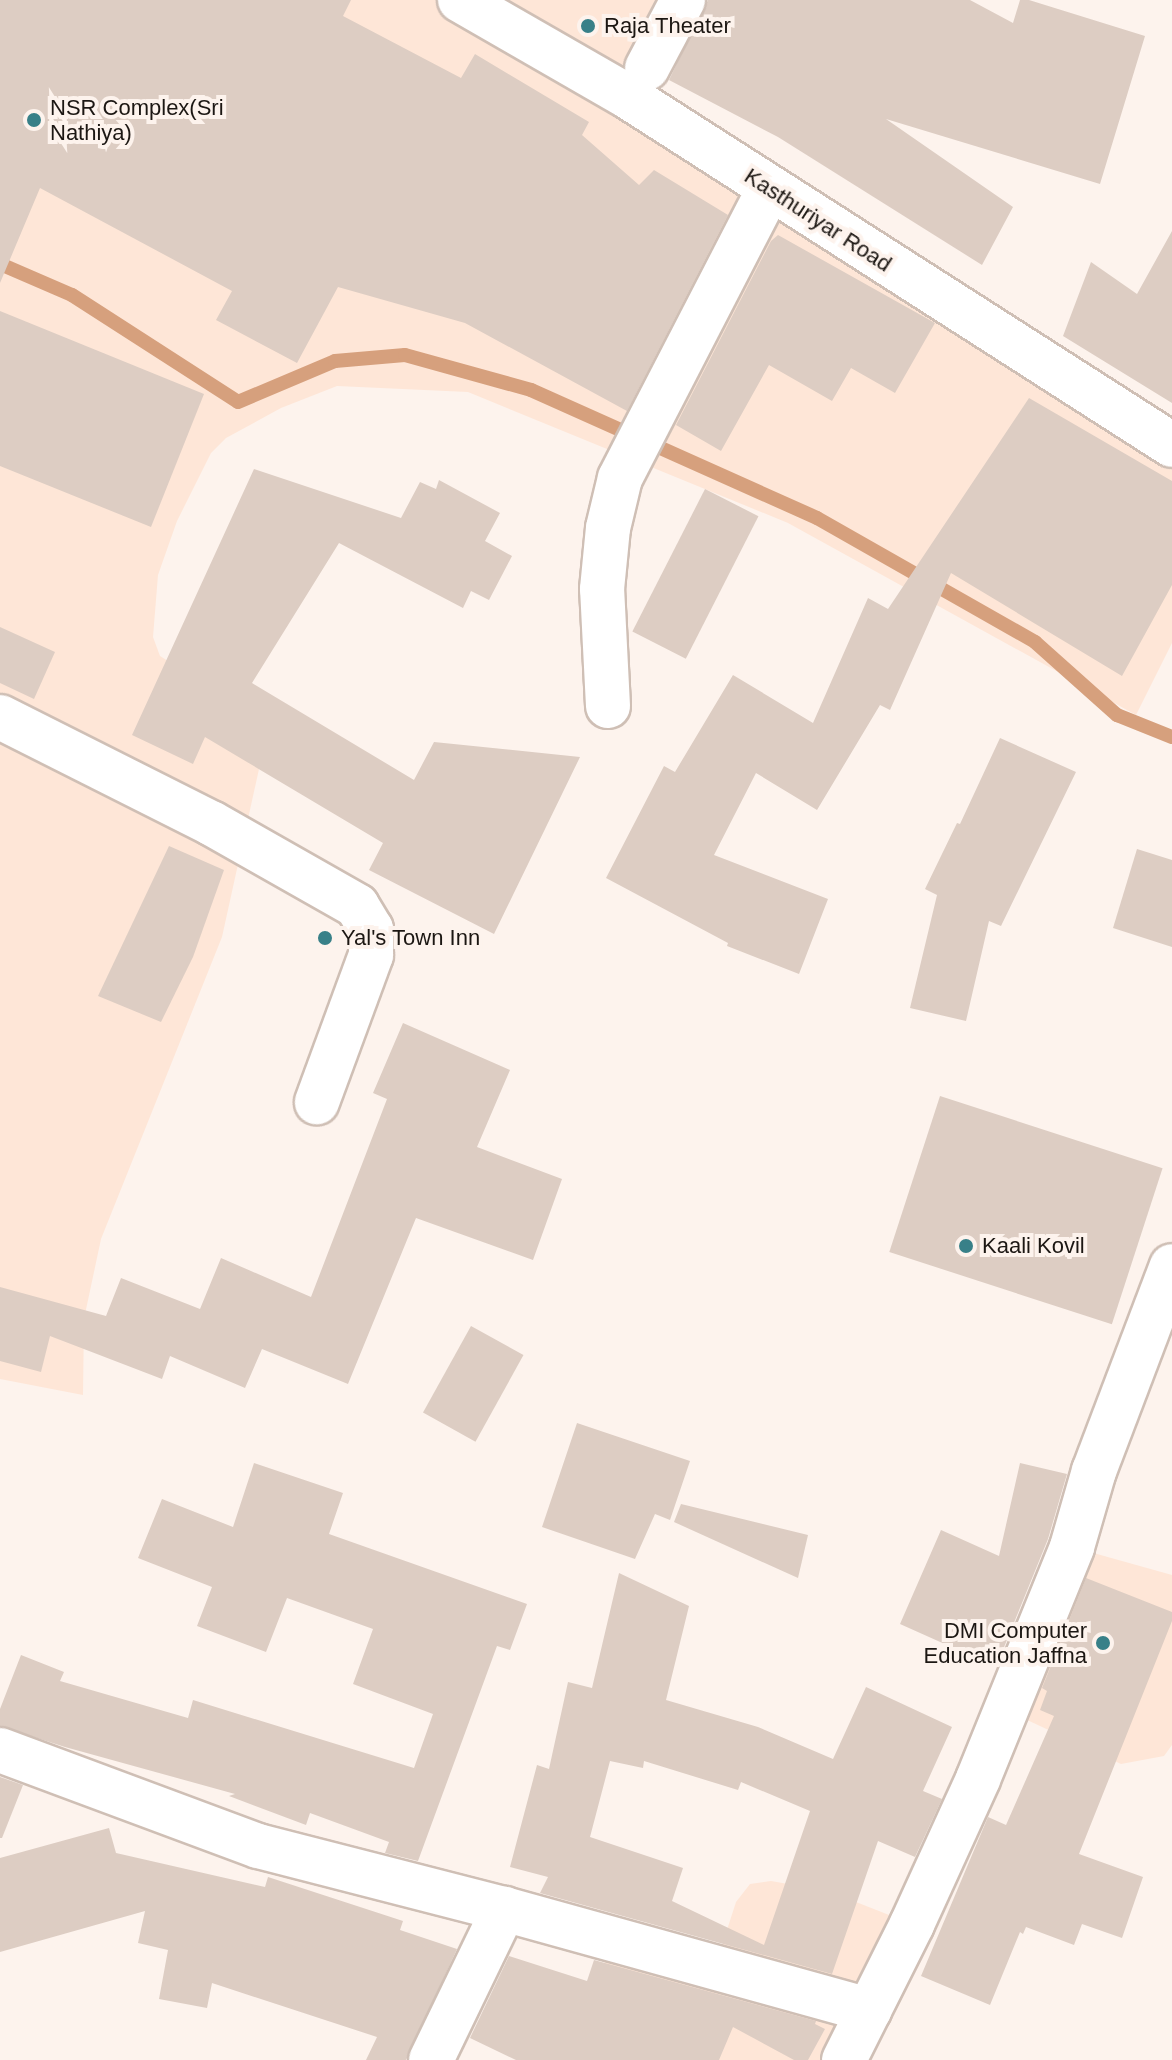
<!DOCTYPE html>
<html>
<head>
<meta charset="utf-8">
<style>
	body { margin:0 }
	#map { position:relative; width:1172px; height:2060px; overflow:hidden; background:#fdf3ed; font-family:Arial,sans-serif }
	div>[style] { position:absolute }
	.built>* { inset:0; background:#fee6d7 }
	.stream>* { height:14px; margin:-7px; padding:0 7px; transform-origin:7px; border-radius:7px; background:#d6a07d }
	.building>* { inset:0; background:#ddcdc3; transform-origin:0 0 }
	.roads { filter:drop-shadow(2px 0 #cfbfb5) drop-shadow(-2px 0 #cfbfb5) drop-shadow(0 2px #cfbfb5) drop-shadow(0 -2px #cfbfb5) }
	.minor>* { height:44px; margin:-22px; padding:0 22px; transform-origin:22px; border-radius:22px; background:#fff }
	.dots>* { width:22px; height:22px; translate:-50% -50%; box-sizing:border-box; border:4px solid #fdf3ed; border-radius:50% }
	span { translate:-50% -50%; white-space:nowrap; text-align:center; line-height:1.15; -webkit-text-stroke:8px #fdf3ed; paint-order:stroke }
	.poi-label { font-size:22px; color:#1c1713 }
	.left { translate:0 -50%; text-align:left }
	.right { translate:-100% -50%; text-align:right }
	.street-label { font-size:22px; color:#1c1713 }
</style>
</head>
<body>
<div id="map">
	<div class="built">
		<div style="clip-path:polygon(0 0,683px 0,627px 95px,1172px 445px,1172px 643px,1136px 715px,788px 523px,468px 392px,337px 386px,281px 408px,226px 438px,211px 453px,177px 521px,158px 575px,153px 637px,160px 656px,225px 697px,259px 769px,222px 937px,101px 1239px,84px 1319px,83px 1395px,0 1379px)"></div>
		<div style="clip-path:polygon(1072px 1547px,1172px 1575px,1172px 1745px,1164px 1756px,1121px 1764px,1006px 1710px)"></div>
		<div style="clip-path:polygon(771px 1881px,828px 1891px,912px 1924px,844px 2060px,556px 2060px,615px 1942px,715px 1967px,736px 1902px,750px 1884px)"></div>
	</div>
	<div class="stream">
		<div style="left:0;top:264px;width:78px;rotate:23.3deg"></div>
		<div style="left:72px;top:295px;width:197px;rotate:32.8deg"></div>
		<div style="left:238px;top:402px;width:105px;rotate:-22.9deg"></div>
		<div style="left:335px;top:361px;width:70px;rotate:-4.9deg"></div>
		<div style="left:405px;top:355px;width:131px;rotate:15.5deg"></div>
		<div style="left:531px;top:390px;width:313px;rotate:24.1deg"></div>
		<div style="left:817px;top:518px;width:251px;rotate:29.6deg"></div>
		<div style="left:1035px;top:642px;width:110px;rotate:41.7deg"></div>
		<div style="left:1117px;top:715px;width:59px;rotate:21.8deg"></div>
	</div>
	<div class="building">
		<div style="clip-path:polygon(0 0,351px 0,343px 16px,461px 78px,475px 54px,589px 122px,582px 135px,639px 185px,654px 170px,728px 215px,627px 411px,465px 323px,338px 287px,297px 363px,216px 320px,232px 291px,40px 188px,0 283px)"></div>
		<div style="clip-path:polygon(708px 0,970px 0,1013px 23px,1020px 0,1029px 0,1145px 36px,1100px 184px,886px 119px,1013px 207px,982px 265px,778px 137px,669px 80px)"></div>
		<div style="clip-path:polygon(1172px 231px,1172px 403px,1063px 336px,1091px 262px,1137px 294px)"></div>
		<div style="clip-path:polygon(778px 235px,935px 323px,895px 393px,851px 368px,832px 401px,769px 365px,721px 451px,676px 425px,771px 241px)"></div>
		<div style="clip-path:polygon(0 311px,204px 394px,151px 527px,0 466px)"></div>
		<div style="clip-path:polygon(1029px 398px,1172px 481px,1172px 585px,1122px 676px,951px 573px,890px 710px,880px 705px,817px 810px,756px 773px,714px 855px,828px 899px,799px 974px,727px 946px,728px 943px,606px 878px,664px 766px,675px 772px,733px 675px,813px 723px,868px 598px,888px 609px)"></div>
		<div style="clip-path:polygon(254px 469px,401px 518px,420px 482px,436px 489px,439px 480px,500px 513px,485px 541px,512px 556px,489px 600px,471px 591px,463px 608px,339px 543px,252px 683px,414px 780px,434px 742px,580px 757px,494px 934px,369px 870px,383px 843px,205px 737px,193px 764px,132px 735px)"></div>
		<div style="left:705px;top:489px;width:60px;height:160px;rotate:27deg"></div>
		<div style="clip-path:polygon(0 627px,55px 652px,34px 699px,0 683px)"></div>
		<div style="clip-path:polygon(1000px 738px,1076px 772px,1001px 926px,989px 921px,966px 1021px,910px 1008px,937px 895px,925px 889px,957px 823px,960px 824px)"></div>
		<div style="clip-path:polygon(169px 846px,224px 870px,193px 957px,161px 1022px,98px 996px)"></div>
		<div style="clip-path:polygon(1137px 849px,1172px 860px,1172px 947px,1113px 928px)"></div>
		<div style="clip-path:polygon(403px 1023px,510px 1070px,477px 1147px,562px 1179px,533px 1260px,416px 1218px,348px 1384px,262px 1349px,245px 1388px,170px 1356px,162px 1379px,50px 1336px,41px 1372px,0 1361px,0 1287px,106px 1316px,121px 1278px,200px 1309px,221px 1258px,311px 1297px,387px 1099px,373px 1093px)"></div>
		<div style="left:940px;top:1096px;width:234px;height:164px;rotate:18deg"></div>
		<div style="left:471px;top:1326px;width:60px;height:99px;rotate:29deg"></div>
		<div style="clip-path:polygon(577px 1423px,690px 1461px,670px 1520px,655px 1514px,635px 1559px,542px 1527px)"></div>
		<div style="clip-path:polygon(254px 1463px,343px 1493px,329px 1534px,527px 1604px,510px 1650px,497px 1646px,418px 1861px,385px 1853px,389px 1842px,310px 1813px,306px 1825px,229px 1796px,235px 1794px,65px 1747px,0 1726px,0 1709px,21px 1655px,64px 1672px,60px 1681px,188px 1718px,193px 1700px,414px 1768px,433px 1714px,353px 1684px,373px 1629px,287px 1598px,266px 1652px,197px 1626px,212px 1587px,138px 1558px,162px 1499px,233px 1527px)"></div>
		<div style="clip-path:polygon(1020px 1463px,1067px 1474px,1048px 1539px,996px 1667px,900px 1624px,941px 1530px,999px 1556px)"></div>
		<div style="clip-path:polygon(681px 1504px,808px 1535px,798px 1578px,674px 1522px)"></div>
		<div style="clip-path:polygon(evenodd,619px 1573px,689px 1606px,666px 1700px,758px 1727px,833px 1759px,866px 1687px,952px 1727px,923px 1791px,942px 1799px,915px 1857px,878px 1841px,832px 1974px,540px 1893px,548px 1877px,510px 1867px,537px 1765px,549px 1769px,568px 1682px,592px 1688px,619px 1573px,610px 1761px,643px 1768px,644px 1761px,738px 1790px,741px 1782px,810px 1811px,764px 1945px,672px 1901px,683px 1868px,590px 1837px,610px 1761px)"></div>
		<div style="clip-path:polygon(1086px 1578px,1172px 1612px,1172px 1621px,1079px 1854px,1143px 1877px,1122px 1938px,1082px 1924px,1074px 1945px,1026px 1927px,1023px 1934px,1020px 1932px,990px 2005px,921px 1976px,988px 1817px,1006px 1825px,1054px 1716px,1040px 1710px,1047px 1691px,1042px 1688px)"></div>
		<div style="clip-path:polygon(0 1777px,23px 1785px,2px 1838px,0 1838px)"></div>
		<div style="clip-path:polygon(109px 1828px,116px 1853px,265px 1887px,268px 1877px,403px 1921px,400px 1930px,457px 1949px,406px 2060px,366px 2060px,377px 2037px,212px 1983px,207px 2008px,159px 1999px,168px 1950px,138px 1943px,145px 1911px,0 1952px,0 1858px)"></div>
		<div style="clip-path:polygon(509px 1956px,587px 1981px,594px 1960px,816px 2021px,815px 2024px,825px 2029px,808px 2060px,794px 2060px,733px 2027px,719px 2060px,516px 2060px,470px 2038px)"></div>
	</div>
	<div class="roads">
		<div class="minor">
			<div style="left:460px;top:0;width:193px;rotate:29.9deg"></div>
			<div style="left:627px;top:96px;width:647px;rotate:32.63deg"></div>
			<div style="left:647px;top:68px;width:77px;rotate:-62.1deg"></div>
			<div style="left:608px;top:706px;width:117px;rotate:-92.9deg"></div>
			<div style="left:602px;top:589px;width:61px;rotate:-84.4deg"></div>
			<div style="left:608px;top:528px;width:51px;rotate:-76.5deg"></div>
			<div style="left:620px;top:478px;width:326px;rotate:-62.7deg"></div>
			<div style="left:0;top:717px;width:236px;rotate:26.7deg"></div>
			<div style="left:211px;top:823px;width:168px;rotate:29.6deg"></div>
			<div style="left:357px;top:906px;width:27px;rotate:59deg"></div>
			<div style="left:371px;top:929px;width:26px;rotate:90deg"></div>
			<div style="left:371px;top:955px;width:157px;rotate:110.2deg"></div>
			<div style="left:0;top:1750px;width:275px;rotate:20.4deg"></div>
			<div style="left:258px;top:1846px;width:254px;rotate:14.4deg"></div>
			<div style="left:504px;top:1909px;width:379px;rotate:15.5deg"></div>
			<div style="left:431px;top:2060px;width:168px;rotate:-64.2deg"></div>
			<div style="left:844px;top:2060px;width:152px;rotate:-63.4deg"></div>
			<div style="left:912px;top:1924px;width:159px;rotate:-65.5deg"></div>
			<div style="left:978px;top:1779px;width:250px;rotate:-67.9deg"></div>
			<div style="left:1072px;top:1547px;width:79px;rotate:-73.9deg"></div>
			<div style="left:1094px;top:1471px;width:219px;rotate:-69.2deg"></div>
		</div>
	</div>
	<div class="dots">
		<div style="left:588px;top:26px;background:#388088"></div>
		<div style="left:34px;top:120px;background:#388088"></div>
		<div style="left:325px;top:938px;background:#388088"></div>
		<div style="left:966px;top:1246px;background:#388088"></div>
		<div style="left:1103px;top:1643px;background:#388088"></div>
	</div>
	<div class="poi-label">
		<span class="left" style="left:604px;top:26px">Raja Theater</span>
		<span class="left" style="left:50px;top:120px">NSR Complex(Sri<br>Nathiya)</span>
		<span class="left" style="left:341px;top:938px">Yal's Town Inn</span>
		<span class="left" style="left:982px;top:1246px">Kaali Kovil</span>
		<span class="right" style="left:1087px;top:1643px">DMI Computer<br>Education Jaffna</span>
	</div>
	<div class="street-label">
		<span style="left:818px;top:220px;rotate:33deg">Kasthuriyar Road</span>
	</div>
</div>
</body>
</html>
